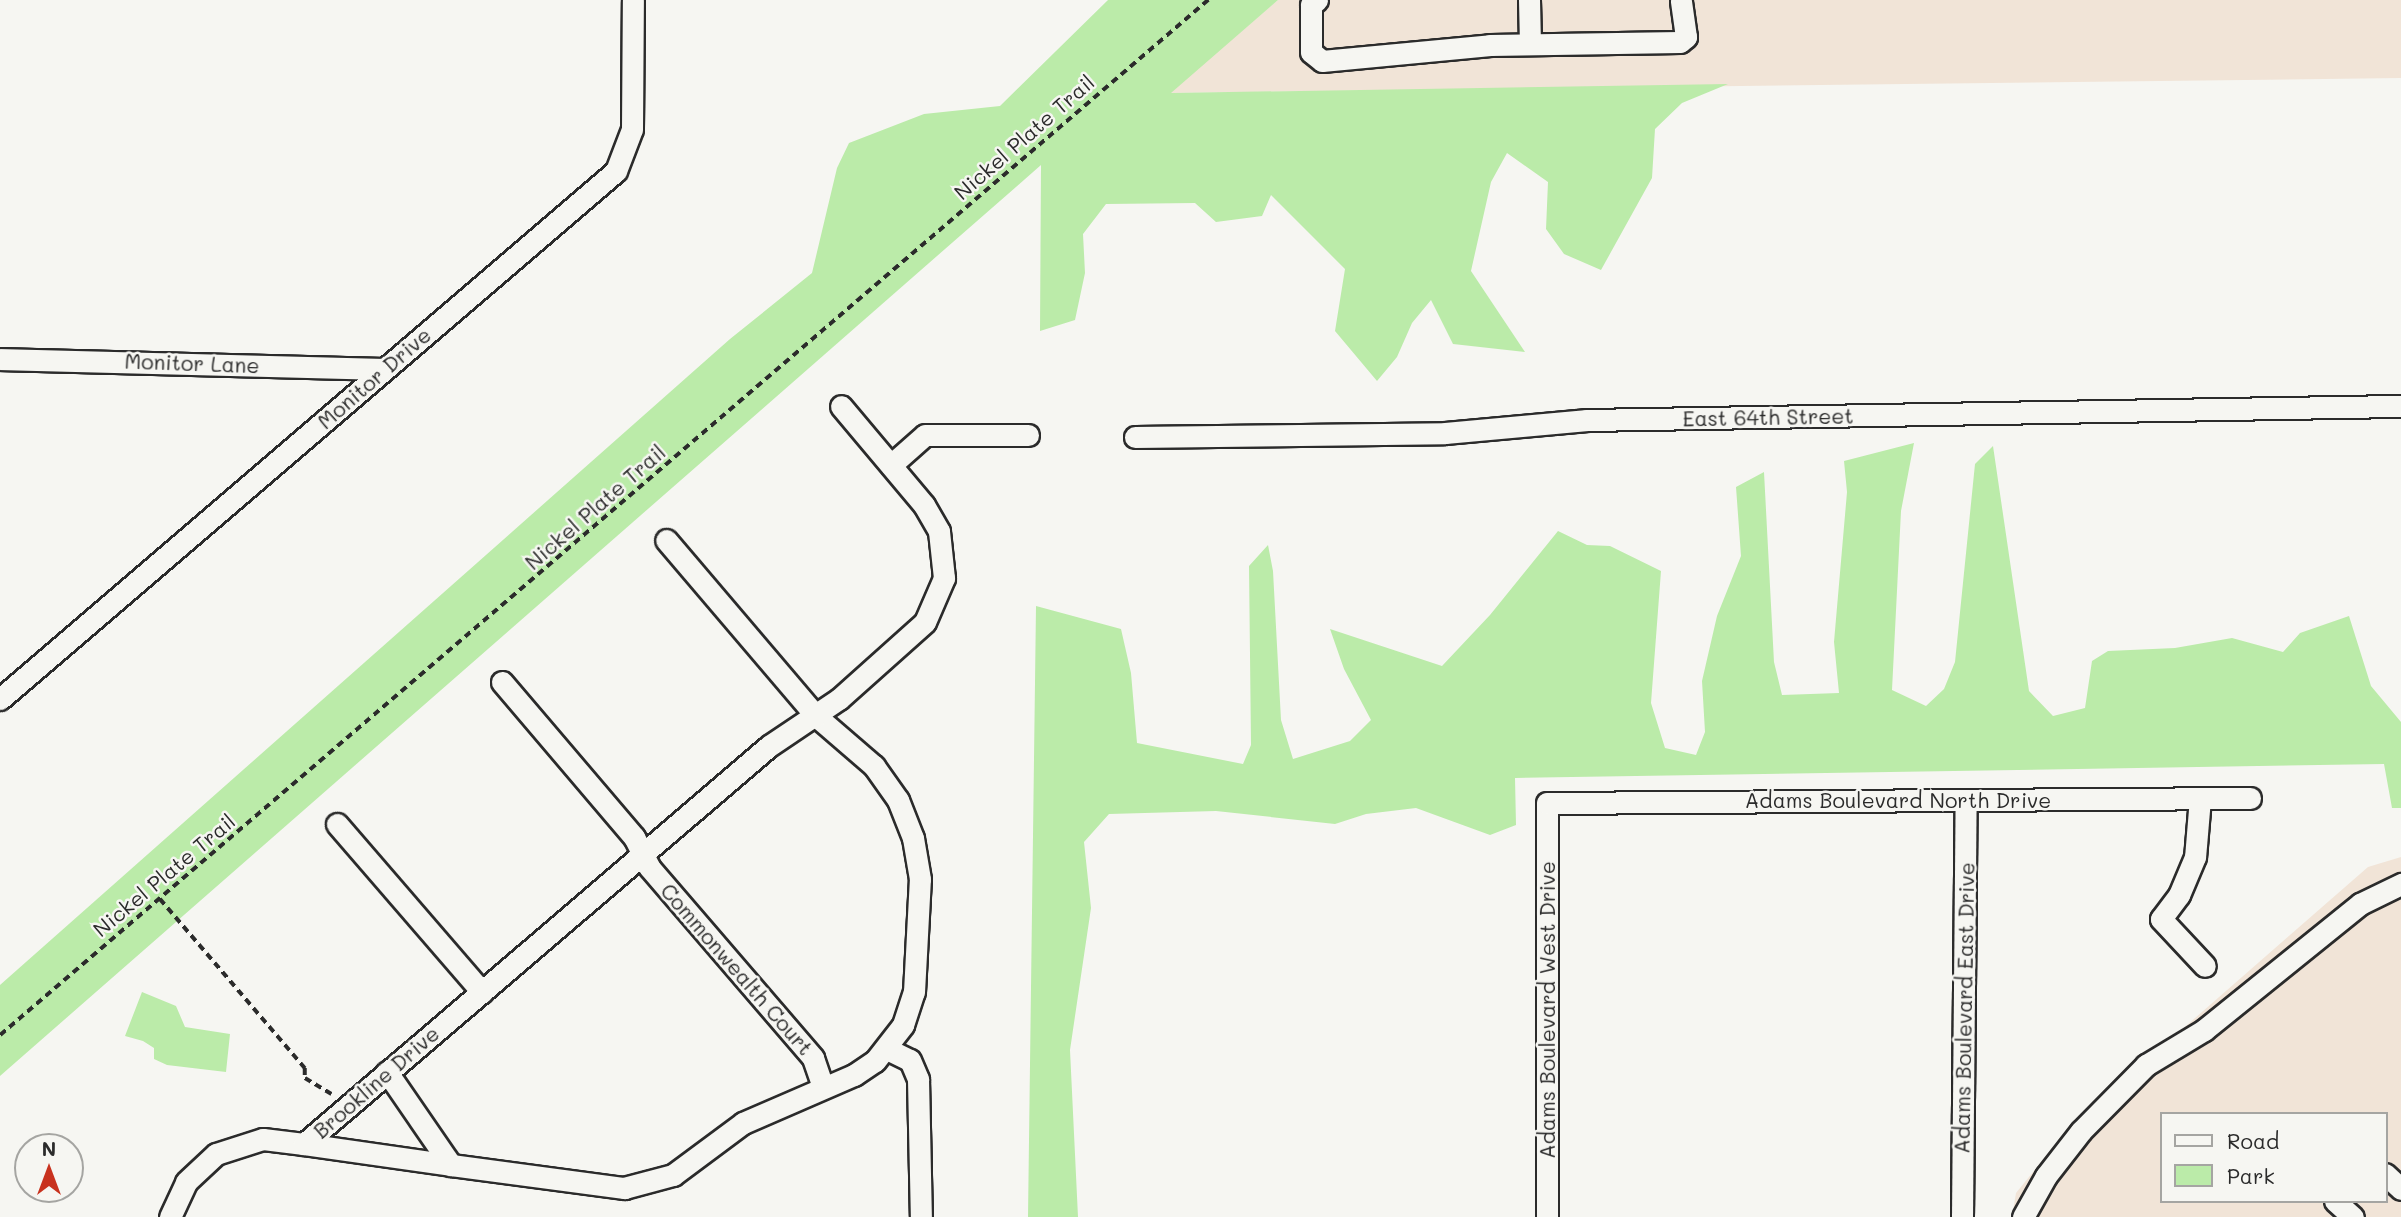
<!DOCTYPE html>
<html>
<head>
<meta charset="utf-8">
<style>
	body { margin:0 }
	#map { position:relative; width:2401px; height:1217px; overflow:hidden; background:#f6f6f2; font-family:Mali,sans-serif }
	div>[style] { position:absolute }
	.built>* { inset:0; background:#f1e4d7 }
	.green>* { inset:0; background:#bbeba9 }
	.path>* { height:3.5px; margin-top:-1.75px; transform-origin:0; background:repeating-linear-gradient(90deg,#2b2b2b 0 7px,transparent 0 12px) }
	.roads { filter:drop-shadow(2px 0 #2b2b2b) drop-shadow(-2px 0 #2b2b2b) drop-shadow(0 2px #2b2b2b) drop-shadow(0 -2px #2b2b2b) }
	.minor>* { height:21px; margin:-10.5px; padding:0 10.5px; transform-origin:10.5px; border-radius:10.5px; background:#f6f6f2 }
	span { translate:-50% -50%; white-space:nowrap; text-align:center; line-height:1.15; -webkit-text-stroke:5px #f6f6f2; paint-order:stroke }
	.street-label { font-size:21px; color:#2b2b2b }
	.legend { position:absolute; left:2160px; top:1112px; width:228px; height:91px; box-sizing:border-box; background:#f6f6f2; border:2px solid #a5a5a2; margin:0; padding:9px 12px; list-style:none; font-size:21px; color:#2b2b2b }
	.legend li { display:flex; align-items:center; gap:14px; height:35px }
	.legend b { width:35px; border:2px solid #a5a5a2 }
	.north { position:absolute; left:14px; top:1133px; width:70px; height:70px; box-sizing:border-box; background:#f6f6f2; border:2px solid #a5a5a2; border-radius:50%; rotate:0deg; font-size:19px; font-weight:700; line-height:28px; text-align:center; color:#2b2b2b }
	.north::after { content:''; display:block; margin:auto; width:24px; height:32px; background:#c8321e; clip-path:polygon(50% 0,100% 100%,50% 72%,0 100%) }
</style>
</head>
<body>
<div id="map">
	<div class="built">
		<div style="clip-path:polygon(1278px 0,2401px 0,2401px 78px,1169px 93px)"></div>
		<div style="clip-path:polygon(evenodd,2401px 857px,2401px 1217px,2012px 1217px,2016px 1193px,2068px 1129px,2368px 867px,2401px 857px,2161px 1114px,2385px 1114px,2385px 1201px,2161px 1201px,2161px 1114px)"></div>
	</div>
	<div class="green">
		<div style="clip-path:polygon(1108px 0,1278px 0,1171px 93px,1728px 84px,1682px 103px,1655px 129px,1652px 178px,1601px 270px,1564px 254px,1546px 229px,1548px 182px,1507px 153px,1491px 182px,1471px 271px,1525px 352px,1453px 344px,1431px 300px,1412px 323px,1397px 357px,1377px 381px,1335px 331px,1345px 269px,1271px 195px,1262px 216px,1216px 222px,1195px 203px,1106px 204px,1083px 234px,1085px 273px,1075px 320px,1040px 331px,1041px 165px,0 1076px,0 985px,730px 339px,812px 273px,837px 168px,849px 143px,924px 114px,1000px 106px)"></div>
		<div style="clip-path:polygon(1914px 443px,1901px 511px,1892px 690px,1926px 706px,1944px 689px,1955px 662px,1975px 464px,1993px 446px,2029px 691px,2053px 716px,2085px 708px,2092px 661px,2108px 651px,2175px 648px,2232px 638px,2283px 652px,2300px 633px,2349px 616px,2371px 686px,2401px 722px,2401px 808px,2392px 808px,2384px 764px,1515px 778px,1516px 825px,1490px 835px,1416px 808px,1366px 814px,1335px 824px,1216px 811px,1109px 814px,1084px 842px,1091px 908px,1070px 1050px,1078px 1217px,1028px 1217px,1036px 606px,1121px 629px,1131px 673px,1137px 743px,1243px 764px,1251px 745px,1249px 566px,1268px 545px,1273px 571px,1281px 720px,1293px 759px,1350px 741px,1371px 720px,1344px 669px,1330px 629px,1442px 666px,1490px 615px,1558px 531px,1587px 545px,1610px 546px,1661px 571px,1651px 703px,1665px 748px,1696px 755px,1705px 732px,1702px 681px,1717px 616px,1741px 556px,1736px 487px,1764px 472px,1774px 662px,1782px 695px,1839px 693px,1834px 642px,1847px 492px,1844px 461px)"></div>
		<div style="clip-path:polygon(142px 992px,176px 1006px,185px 1027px,230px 1034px,226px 1072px,167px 1065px,154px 1059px,154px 1048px,143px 1041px,125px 1036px)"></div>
	</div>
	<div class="path">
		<div style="left:160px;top:899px;width:223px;rotate:49.4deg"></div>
		<div style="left:305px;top:1068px;width:10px;rotate:90deg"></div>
		<div style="left:305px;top:1078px;width:31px;rotate:31deg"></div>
		<div style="left:0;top:1035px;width:1591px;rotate:-40.59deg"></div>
	</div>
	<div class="roads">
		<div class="minor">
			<div style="left:1317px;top:0;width:8px;rotate:140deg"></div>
			<div style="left:1311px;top:5px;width:47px;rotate:90deg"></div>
			<div style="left:1311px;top:52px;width:14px;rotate:39deg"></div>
			<div style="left:1322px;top:61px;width:169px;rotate:-5.4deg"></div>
			<div style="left:1490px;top:45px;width:190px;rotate:-0.9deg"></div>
			<div style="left:1680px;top:42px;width:8px;rotate:-40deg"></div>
			<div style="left:1686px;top:37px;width:37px;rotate:-98deg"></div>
			<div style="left:1529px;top:0;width:44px;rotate:88.7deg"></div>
			<div style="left:0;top:359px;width:384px;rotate:1.5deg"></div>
			<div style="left:1135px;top:437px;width:310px;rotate:-0.7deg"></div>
			<div style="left:1445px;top:433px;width:143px;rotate:-5.2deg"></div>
			<div style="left:1587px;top:420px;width:814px;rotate:-0.99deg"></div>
			<div style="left:891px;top:465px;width:45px;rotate:-41.4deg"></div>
			<div style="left:925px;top:435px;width:103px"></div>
			<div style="left:502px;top:682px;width:204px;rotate:49.6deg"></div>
			<div style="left:634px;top:837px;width:34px;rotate:63deg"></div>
			<div style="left:649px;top:867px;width:252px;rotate:49.3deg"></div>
			<div style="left:813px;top:1058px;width:31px;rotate:71deg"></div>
			<div style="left:0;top:699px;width:811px;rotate:-40.6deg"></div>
			<div style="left:616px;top:171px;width:45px;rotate:-69.1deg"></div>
			<div style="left:632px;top:129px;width:129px;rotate:-89.6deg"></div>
			<div style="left:2200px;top:798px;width:59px;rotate:94.8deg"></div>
			<div style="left:2195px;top:857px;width:41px;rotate:112.8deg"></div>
			<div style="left:2179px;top:895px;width:30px;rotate:127deg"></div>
			<div style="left:2161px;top:919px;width:64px;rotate:46.9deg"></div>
			<div style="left:337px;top:824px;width:222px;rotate:49.2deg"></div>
			<div style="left:887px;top:1049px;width:25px;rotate:26deg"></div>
			<div style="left:910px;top:1060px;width:21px;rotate:67deg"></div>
			<div style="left:918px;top:1079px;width:138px;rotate:88.8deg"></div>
			<div style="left:387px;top:1072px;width:113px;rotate:55.5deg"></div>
			<div style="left:451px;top:1165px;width:175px;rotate:7.6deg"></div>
			<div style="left:624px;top:1188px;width:51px;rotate:-14.9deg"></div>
			<div style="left:673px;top:1175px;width:87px;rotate:-36.6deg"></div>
			<div style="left:743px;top:1123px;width:121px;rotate:-23.4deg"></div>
			<div style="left:854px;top:1075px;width:25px;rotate:-34deg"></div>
			<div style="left:875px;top:1061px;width:46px;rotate:-52.1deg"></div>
			<div style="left:903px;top:1025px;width:35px;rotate:-72deg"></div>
			<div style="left:914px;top:992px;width:113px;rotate:-87deg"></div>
			<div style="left:920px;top:879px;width:42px;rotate:-99.7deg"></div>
			<div style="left:913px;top:838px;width:41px;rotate:-111.5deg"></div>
			<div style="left:898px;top:800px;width:42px;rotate:-125.2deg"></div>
			<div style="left:874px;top:766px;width:77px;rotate:-139.2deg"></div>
			<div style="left:816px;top:716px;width:231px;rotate:-130.4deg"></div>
			<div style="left:304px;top:1144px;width:148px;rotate:8.1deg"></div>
			<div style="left:2385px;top:1174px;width:22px;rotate:43deg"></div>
			<div style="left:2335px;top:1201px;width:24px;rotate:42deg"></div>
			<div style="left:170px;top:1217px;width:38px;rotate:-65deg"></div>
			<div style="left:186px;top:1182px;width:41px;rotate:-43deg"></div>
			<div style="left:216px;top:1154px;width:49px;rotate:-17.7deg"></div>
			<div style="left:263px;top:1139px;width:41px;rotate:7deg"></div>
			<div style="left:304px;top:1144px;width:612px;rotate:-40.56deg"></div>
			<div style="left:769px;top:746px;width:84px;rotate:-33.9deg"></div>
			<div style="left:839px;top:699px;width:115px;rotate:-41.8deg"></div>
			<div style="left:925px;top:622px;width:48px;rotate:-66.6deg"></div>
			<div style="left:944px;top:578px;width:47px;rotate:-96.1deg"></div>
			<div style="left:939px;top:531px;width:30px;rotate:-120deg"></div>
			<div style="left:924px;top:505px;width:129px;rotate:-130deg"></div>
			<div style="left:1547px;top:1217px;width:414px;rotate:-90deg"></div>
			<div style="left:1547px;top:803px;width:703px;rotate:-0.41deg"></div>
			<div style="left:1962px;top:1217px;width:417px;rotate:-89.5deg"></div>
			<div style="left:2023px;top:1217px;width:47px;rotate:-60.7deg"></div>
			<div style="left:2046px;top:1176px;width:57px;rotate:-52.1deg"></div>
			<div style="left:2081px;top:1131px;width:93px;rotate:-45.4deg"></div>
			<div style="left:2146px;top:1065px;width:68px;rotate:-31.1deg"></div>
			<div style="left:2204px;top:1030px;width:201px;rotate:-38.9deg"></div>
			<div style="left:2360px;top:904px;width:46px;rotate:-26deg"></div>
		</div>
	</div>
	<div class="street-label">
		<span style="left:1024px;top:137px;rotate:-41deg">Nickel Plate Trail</span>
		<span style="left:192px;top:363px;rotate:2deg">Monitor Lane</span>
		<span style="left:374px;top:378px;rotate:-41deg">Monitor Drive</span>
		<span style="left:1768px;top:417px;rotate:-1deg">East 64th Street</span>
		<span style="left:595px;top:507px;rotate:-41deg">Nickel Plate Trail</span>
		<span style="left:1898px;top:800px">Adams Boulevard North Drive</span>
		<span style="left:164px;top:875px;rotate:-40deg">Nickel Plate Trail</span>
		<span style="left:737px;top:969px;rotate:49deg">Commonwealth Court</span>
		<span style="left:1964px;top:1008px;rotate:-89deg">Adams Boulevard East Drive</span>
		<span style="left:1547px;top:1010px;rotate:-90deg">Adams Boulevard West Drive</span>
		<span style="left:376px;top:1082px;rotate:-41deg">Brookline Drive</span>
	</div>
	<ul class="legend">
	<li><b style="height:9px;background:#f6f6f2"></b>Road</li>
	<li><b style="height:19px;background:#bbeba9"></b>Park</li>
	</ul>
	<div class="north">N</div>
</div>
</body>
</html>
